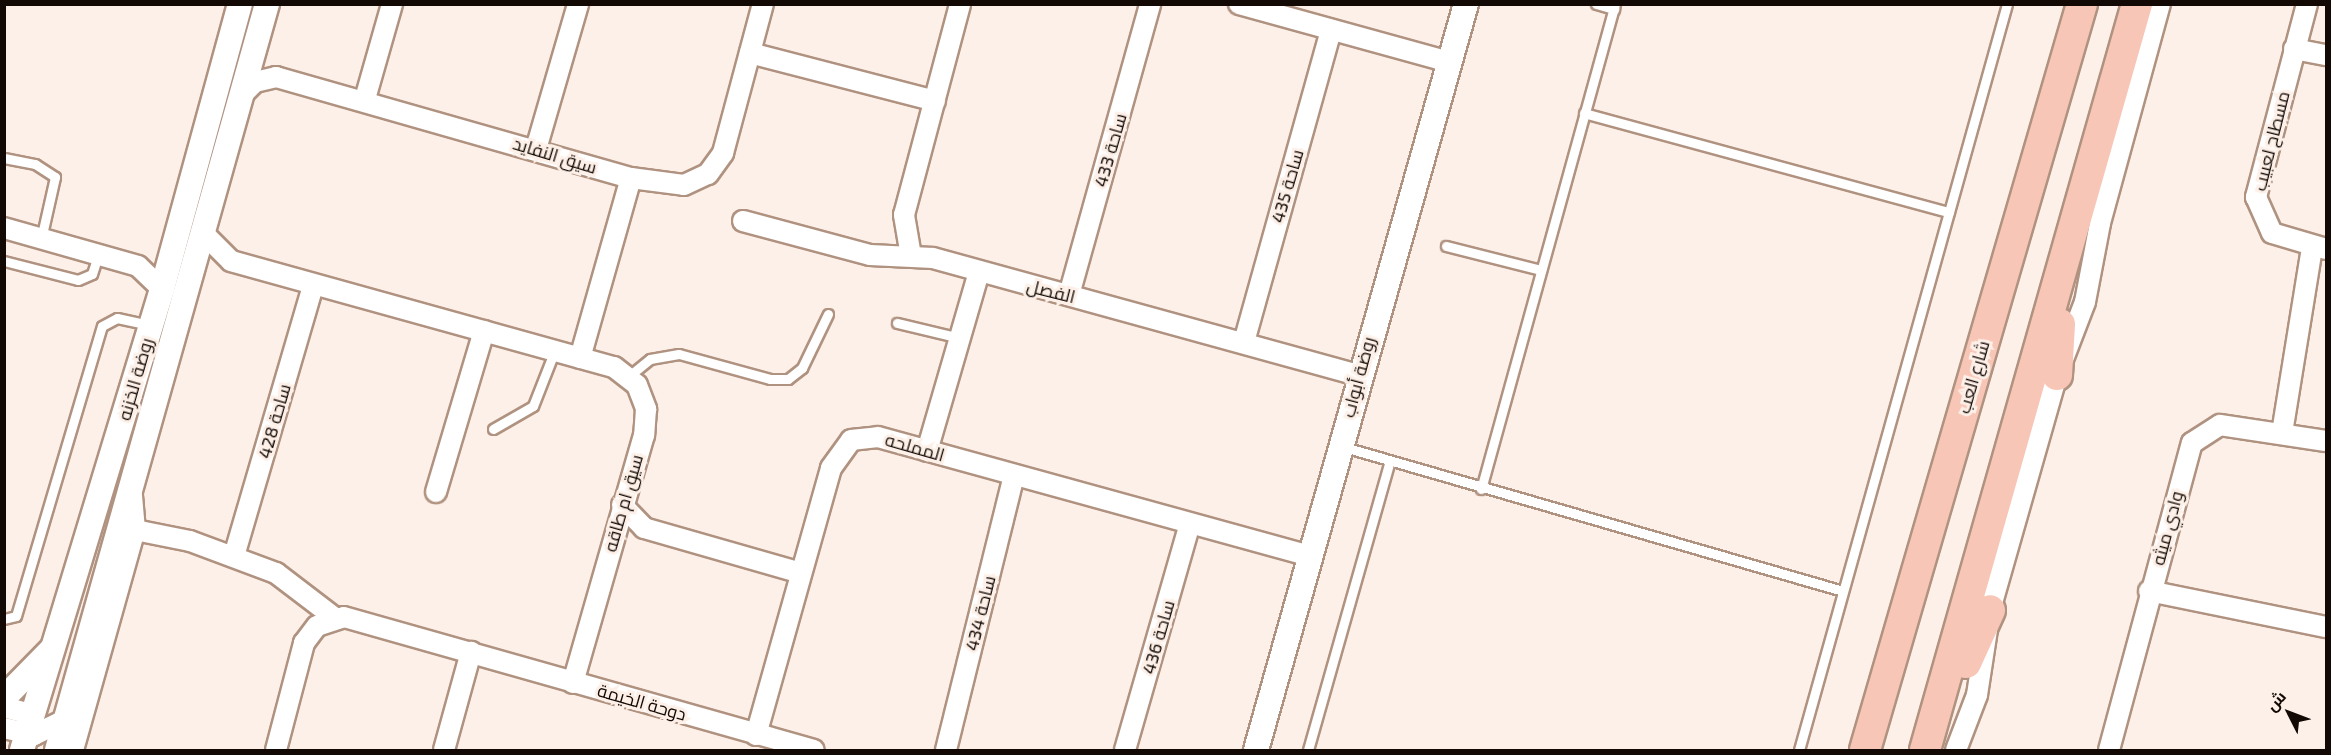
<!DOCTYPE html>
<html>
<head>
<meta charset="utf-8">
<style>
	body { margin:0 }
	#map { position:relative; width:2331px; height:755px; overflow:hidden; background:#fdf0e8; font-family:"Exo 2",Cairo,sans-serif }
	div>[style] { position:absolute }
	.roads { filter:drop-shadow(2px 0 #b09280) drop-shadow(-2px 0 #b09280) drop-shadow(0 2px #b09280) drop-shadow(0 -2px #b09280) }
	.service>* { height:9px; margin:-4.5px; padding:0 4.5px; transform-origin:4.5px; border-radius:4.5px; background:#fff }
	.minor>* { height:20px; margin:-10px; padding:0 10px; transform-origin:10px; border-radius:10px; background:#fff }
	.tertiary>* { height:24px; margin:-12px; padding:0 12px; transform-origin:12px; border-radius:12px; background:#fff }
	.primary>* { height:30px; margin:-15px; padding:0 15px; transform-origin:15px; border-radius:15px; background:#f8c6b6 }
	span { translate:-50% -50%; white-space:nowrap; text-align:center; line-height:1.15; -webkit-text-stroke:6px #fdf0e8; paint-order:stroke }
	.street-label { font-size:18px; color:#130904 }
	.frame { position:absolute; inset:0; border:6px solid #130904; pointer-events:none }
	.north { position:absolute; left:2259px; top:683px; width:60px; height:60px; -webkit-text-stroke:4px #fdf0e8; paint-order:stroke; rotate:312deg; font-size:16px; font-weight:700; line-height:24px; text-align:center; color:#130904 }
	.north::after { content:''; display:block; margin:auto; width:21px; height:27px; background:#130904; clip-path:polygon(50% 0,100% 100%,50% 72%,0 100%) }
</style>
</head>
<body>
<div id="map">
	<div class="roads">
		<div class="service">
			<div style="left:1596px;top:4px;width:19px;rotate:16deg"></div>
			<div style="left:1584px;top:113px;width:378px;rotate:15.2deg"></div>
			<div style="left:4px;top:158px;width:32px;rotate:11deg"></div>
			<div style="left:35px;top:164px;width:24px;rotate:33deg"></div>
			<div style="left:55px;top:177px;width:64px;rotate:102.7deg"></div>
			<div style="left:1446px;top:246px;width:98px;rotate:14.2deg"></div>
			<div style="left:4px;top:261px;width:76px;rotate:14.4deg"></div>
			<div style="left:78px;top:280px;width:15px;rotate:-23deg"></div>
			<div style="left:92px;top:274px;width:20px;rotate:-72deg"></div>
			<div style="left:897px;top:323px;width:65px;rotate:13.4deg"></div>
			<div style="left:629px;top:376px;width:27px;rotate:-39deg"></div>
			<div style="left:650px;top:359px;width:29px;rotate:-10deg"></div>
			<div style="left:679px;top:354px;width:94px;rotate:15.4deg"></div>
			<div style="left:770px;top:379px;width:18px"></div>
			<div style="left:788px;top:379px;width:18px;rotate:-38deg"></div>
			<div style="left:802px;top:368px;width:60px;rotate:-64.3deg"></div>
			<div style="left:493px;top:429px;width:46px;rotate:-29.9deg"></div>
			<div style="left:533px;top:406px;width:60px;rotate:-68.6deg"></div>
			<div style="left:1344px;top:447px;width:519px;rotate:16.1deg"></div>
			<div style="left:1481px;top:489px;width:503px;rotate:-74.56deg"></div>
			<div style="left:4px;top:619px;width:12px;rotate:-14deg"></div>
			<div style="left:16px;top:616px;width:302px;rotate:-73.5deg"></div>
			<div style="left:102px;top:326px;width:17px;rotate:-28deg"></div>
			<div style="left:117px;top:318px;width:35px;rotate:12deg"></div>
			<div style="left:1308px;top:750px;width:298px;rotate:-74.2deg"></div>
			<div style="left:1799px;top:750px;width:774px;rotate:-74.42deg"></div>
		</div>
		<div class="minor">
			<div style="left:1239px;top:4px;width:219px;rotate:15.4deg"></div>
			<div style="left:2307px;top:4px;width:200px;rotate:104.8deg"></div>
			<div style="left:2256px;top:197px;width:39px;rotate:66deg"></div>
			<div style="left:2272px;top:233px;width:56px;rotate:16.5deg"></div>
			<div style="left:2294px;top:49px;width:33px;rotate:11deg"></div>
			<div style="left:750px;top:53px;width:191px;rotate:14.5deg"></div>
			<div style="left:242px;top:95px;width:18px;rotate:-45deg"></div>
			<div style="left:255px;top:82px;width:22px;rotate:-13deg"></div>
			<div style="left:276px;top:77px;width:369px;rotate:15.9deg"></div>
			<div style="left:631px;top:178px;width:53px;rotate:7.5deg"></div>
			<div style="left:684px;top:185px;width:26px;rotate:-25deg"></div>
			<div style="left:708px;top:174px;width:26px;rotate:-54deg"></div>
			<div style="left:723px;top:153px;width:154px;rotate:-75deg"></div>
			<div style="left:365px;top:99px;width:99px;rotate:-74.1deg"></div>
			<div style="left:536px;top:149px;width:151px;rotate:-73.8deg"></div>
			<div style="left:743px;top:221px;width:131px;rotate:15deg"></div>
			<div style="left:870px;top:255px;width:63px;rotate:2.7deg"></div>
			<div style="left:933px;top:258px;width:440px;rotate:15.4deg"></div>
			<div style="left:4px;top:228px;width:139px;rotate:15.8deg"></div>
			<div style="left:138px;top:266px;width:33px;rotate:44deg"></div>
			<div style="left:204px;top:234px;width:38px;rotate:45deg"></div>
			<div style="left:231px;top:261px;width:397px;rotate:15.5deg"></div>
			<div style="left:614px;top:367px;width:29px;rotate:38deg"></div>
			<div style="left:637px;top:385px;width:26px;rotate:69deg"></div>
			<div style="left:646px;top:409px;width:26px;rotate:94deg"></div>
			<div style="left:644px;top:435px;width:258px;rotate:106deg"></div>
			<div style="left:911px;top:256px;width:42px;rotate:-99.7deg"></div>
			<div style="left:904px;top:215px;width:218px;rotate:-75.1deg"></div>
			<div style="left:1069px;top:295px;width:302px;rotate:-74.4deg"></div>
			<div style="left:1244px;top:342px;width:324px;rotate:-74.4deg"></div>
			<div style="left:580px;top:358px;width:187px;rotate:-74.2deg"></div>
			<div style="left:2282px;top:433px;width:188px;rotate:-80.8deg"></div>
			<div style="left:927px;top:451px;width:186px;rotate:-73.8deg"></div>
			<div style="left:436px;top:492px;width:168px;rotate:-73.4deg"></div>
			<div style="left:622px;top:505px;width:32px;rotate:46deg"></div>
			<div style="left:644px;top:528px;width:163px;rotate:16deg"></div>
			<div style="left:135px;top:530px;width:56px;rotate:11.3deg"></div>
			<div style="left:190px;top:541px;width:92px;rotate:20.4deg"></div>
			<div style="left:276px;top:573px;width:74px;rotate:37.3deg"></div>
			<div style="left:234px;top:556px;width:281px;rotate:-73.7deg"></div>
			<div style="left:2149px;top:591px;width:181px;rotate:11.5deg"></div>
			<div style="left:4px;top:707px;width:30px;rotate:15deg"></div>
			<div style="left:4px;top:728px;width:31px;rotate:13deg"></div>
			<div style="left:34px;top:735px;width:34px;rotate:-26deg"></div>
			<div style="left:756px;top:735px;width:277px;rotate:-74.3deg"></div>
			<div style="left:831px;top:468px;width:34px;rotate:-54deg"></div>
			<div style="left:851px;top:440px;width:27px;rotate:-6deg"></div>
			<div style="left:878px;top:437px;width:449px;rotate:15.4deg"></div>
			<div style="left:73px;top:750px;width:229px;rotate:-74.3deg"></div>
			<div style="left:135px;top:530px;width:34px;rotate:-95deg"></div>
			<div style="left:276px;top:750px;width:111px;rotate:-75.3deg"></div>
			<div style="left:304px;top:643px;width:21px;rotate:-53deg"></div>
			<div style="left:317px;top:626px;width:28px;rotate:-18deg"></div>
			<div style="left:344px;top:617px;width:488px;rotate:15.8deg"></div>
			<div style="left:444px;top:750px;width:102px;rotate:-74.6deg"></div>
			<div style="left:946px;top:750px;width:283px;rotate:-76.1deg"></div>
			<div style="left:1125px;top:750px;width:235px;rotate:-74deg"></div>
			<div style="left:1956px;top:750px;width:59px;rotate:-69.1deg"></div>
			<div style="left:1977px;top:695px;width:86px;rotate:-81.3deg"></div>
			<div style="left:1990px;top:610px;width:244px;rotate:-74.1deg"></div>
			<div style="left:2057px;top:375px;width:78px;rotate:-69deg"></div>
			<div style="left:2085px;top:302px;width:80px;rotate:-79.2deg"></div>
			<div style="left:2100px;top:223px;width:227px;rotate:-74.7deg"></div>
			<div style="left:2109px;top:750px;width:318px;rotate:-74.9deg"></div>
			<div style="left:2192px;top:443px;width:33px;rotate:-33deg"></div>
			<div style="left:2220px;top:425px;width:107px;rotate:8.6deg"></div>
		</div>
		<div class="tertiary">
			<div style="left:4px;top:698px;width:69px;rotate:-45.6deg"></div>
			<div style="left:22px;top:750px;width:482px;rotate:-73.1deg"></div>
			<div style="left:162px;top:289px;width:295px;rotate:-74.7deg"></div>
			<div style="left:57px;top:750px;width:775px;rotate:-74.28deg"></div>
			<div style="left:1256px;top:750px;width:775px;rotate:-74.28deg"></div>
		</div>
		<div class="primary">
			<div style="left:2057px;top:375px;width:51px;rotate:-86.6deg"></div>
			<div style="left:1966px;top:663px;width:58px;rotate:-65.6deg"></div>
			<div style="left:1865px;top:750px;width:777px;rotate:-73.78deg"></div>
			<div style="left:1925px;top:750px;width:776px;rotate:-74.14deg"></div>
		</div>
	</div>
	<div class="street-label">
		<span style="left:2271px;top:141px;rotate:-76deg">مسطاح لعبيب</span>
		<span style="left:1110px;top:150px;rotate:-74deg">ساحة 433</span>
		<span style="left:555px;top:155px;rotate:17deg">سيق النفايد</span>
		<span style="left:1287px;top:186px;rotate:-74deg">ساحة 435</span>
		<span style="left:1051px;top:291px;rotate:14deg">الفصل</span>
		<span style="left:1358px;top:377px;rotate:-75deg">روضة أبواب</span>
		<span style="left:1973px;top:377px;rotate:-74deg">شارع العب</span>
		<span style="left:135px;top:379px;rotate:-74deg">روضة الخزنه</span>
		<span style="left:274px;top:421px;rotate:-74deg">ساحة 428</span>
		<span style="left:915px;top:447px;rotate:16deg">المملحه</span>
		<span style="left:623px;top:503px;rotate:-74deg">سيق ام طاقه</span>
		<span style="left:2167px;top:528px;rotate:-75deg">وادي ميثه</span>
		<span style="left:980px;top:613px;rotate:-76deg">ساحة 434</span>
		<span style="left:1158px;top:637px;rotate:-74deg">ساحة 436</span>
		<span style="left:642px;top:702px;rotate:16deg">دوحة الخيمة</span>
	</div>
	<div class="frame"></div>
	<div class="north">ش</div>
</div>
</body>
</html>
